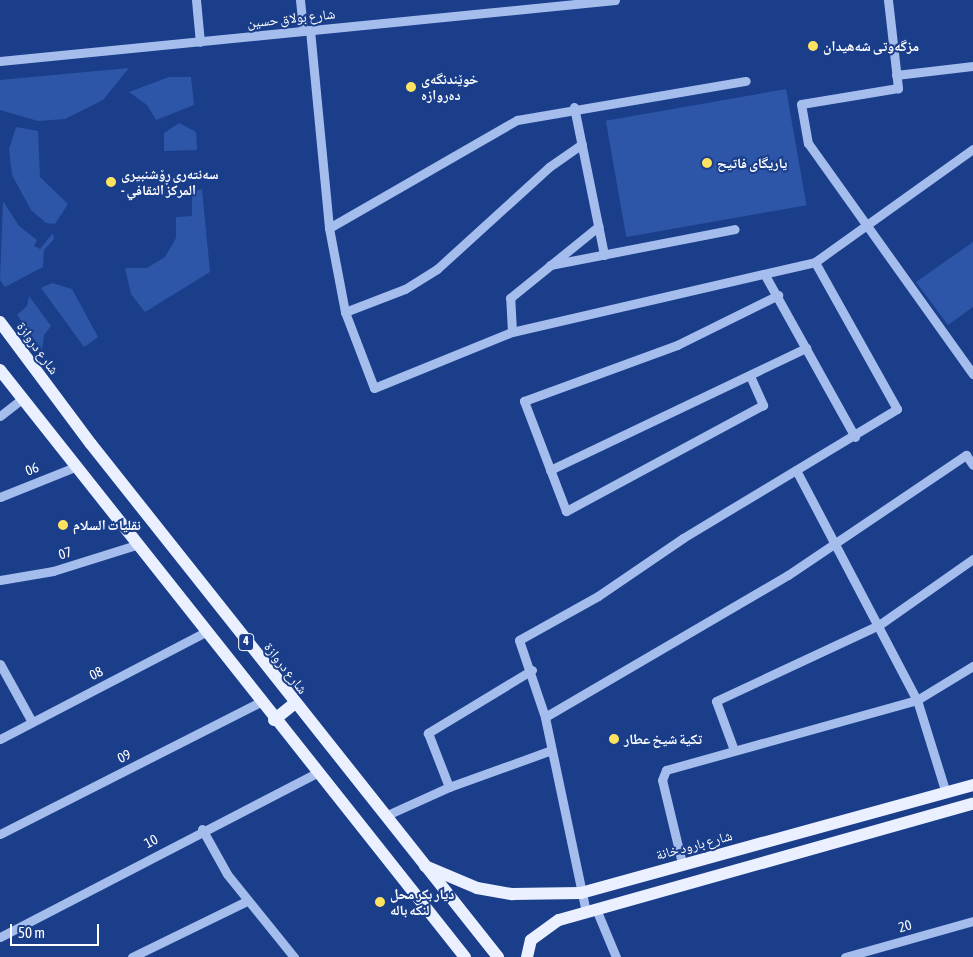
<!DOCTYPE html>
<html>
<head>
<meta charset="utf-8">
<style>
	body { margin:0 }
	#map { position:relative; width:973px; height:957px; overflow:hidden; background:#1a3e8a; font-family:"Asap Condensed","Noto Naskh Arabic",sans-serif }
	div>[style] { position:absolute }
	.green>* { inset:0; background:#2d56a8; transform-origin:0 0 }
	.minor>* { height:9px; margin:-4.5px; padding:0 4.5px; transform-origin:4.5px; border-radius:4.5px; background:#a4bded }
	.major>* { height:12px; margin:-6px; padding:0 6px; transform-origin:6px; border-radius:6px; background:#eaf0ff }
	.dots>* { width:14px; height:14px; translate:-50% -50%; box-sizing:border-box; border:2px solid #1a3e8a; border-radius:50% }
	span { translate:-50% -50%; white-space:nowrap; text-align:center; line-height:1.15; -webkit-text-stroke:4px #1a3e8a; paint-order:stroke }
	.shield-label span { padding:1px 4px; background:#1a3e8a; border:1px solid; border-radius:4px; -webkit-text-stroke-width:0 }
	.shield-label { font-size:12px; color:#fff; font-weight:700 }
	.street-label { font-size:14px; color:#fff }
	.poi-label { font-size:14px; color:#fff; font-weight:700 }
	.left { translate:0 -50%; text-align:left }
	.scale { position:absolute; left:10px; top:924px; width:89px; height:22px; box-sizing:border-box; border:2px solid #fff; border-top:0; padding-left:6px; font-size:15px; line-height:18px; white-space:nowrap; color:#fff; -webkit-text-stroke:4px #1a3e8a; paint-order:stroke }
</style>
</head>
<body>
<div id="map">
	<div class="green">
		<div style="clip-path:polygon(129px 68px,103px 100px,65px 119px,38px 121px,0 110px,0 80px)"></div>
		<div style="clip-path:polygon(169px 77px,191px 77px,194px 105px,156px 120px,147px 105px,129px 92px)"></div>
		<div style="left:786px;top:89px;width:118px;height:183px;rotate:80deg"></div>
		<div style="clip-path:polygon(179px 123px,196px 132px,197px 150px,164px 151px,164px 133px)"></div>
		<div style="clip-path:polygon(16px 127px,38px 131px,40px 177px,68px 204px,55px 224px,46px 223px,31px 210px,12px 175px,9px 149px)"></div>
		<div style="clip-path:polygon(202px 189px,210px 272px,145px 312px,131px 294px,125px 268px,147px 268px,165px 257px,176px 238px,176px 217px,192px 216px,192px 192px)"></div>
		<div style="clip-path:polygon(3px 201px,19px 226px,37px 240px,34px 246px,40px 249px,53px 233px,54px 239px,44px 250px,43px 267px,5px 287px,0 280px)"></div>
		<div style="clip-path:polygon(973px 242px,973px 307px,948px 325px,916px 282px)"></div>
		<div style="clip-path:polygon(52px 283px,72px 289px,98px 337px,84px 347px,41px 288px)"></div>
		<div style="clip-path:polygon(29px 296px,51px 326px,44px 335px,42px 350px,17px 315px,27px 306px)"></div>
	</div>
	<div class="minor">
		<div style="left:196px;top:0;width:42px;rotate:84.6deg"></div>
		<div style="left:300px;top:0;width:31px;rotate:84deg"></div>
		<div style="left:888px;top:0;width:89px;rotate:83.5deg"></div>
		<div style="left:898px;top:88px;width:98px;rotate:170.6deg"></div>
		<div style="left:801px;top:104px;width:40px;rotate:80deg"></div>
		<div style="left:808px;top:143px;width:284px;rotate:54.5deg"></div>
		<div style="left:310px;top:30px;width:199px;rotate:84.5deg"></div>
		<div style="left:329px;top:228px;width:86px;rotate:79.2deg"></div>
		<div style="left:345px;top:312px;width:81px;rotate:69.1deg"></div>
		<div style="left:374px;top:388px;width:149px;rotate:-22.1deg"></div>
		<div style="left:512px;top:332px;width:311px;rotate:-13deg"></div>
		<div style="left:815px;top:262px;width:194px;rotate:-35.6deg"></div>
		<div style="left:0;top:61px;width:618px;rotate:-5.66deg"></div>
		<div style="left:896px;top:75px;width:78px;rotate:-6.7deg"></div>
		<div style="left:574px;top:107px;width:151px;rotate:78.5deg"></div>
		<div style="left:329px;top:228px;width:217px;rotate:-29.9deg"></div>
		<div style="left:517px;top:120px;width:232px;rotate:-9.7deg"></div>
		<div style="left:550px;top:265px;width:188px;rotate:-11deg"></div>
		<div style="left:766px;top:277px;width:183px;rotate:60.9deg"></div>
		<div style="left:345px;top:312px;width:64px;rotate:-21deg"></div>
		<div style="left:405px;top:289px;width:38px;rotate:-32deg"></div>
		<div style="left:437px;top:269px;width:151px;rotate:-42.3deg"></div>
		<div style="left:549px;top:167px;width:40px;rotate:-34.9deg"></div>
		<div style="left:512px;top:332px;width:34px;rotate:-93deg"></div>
		<div style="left:510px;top:298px;width:114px;rotate:-39deg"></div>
		<div style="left:751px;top:378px;width:30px;rotate:66deg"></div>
		<div style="left:763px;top:405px;width:224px;rotate:151.7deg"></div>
		<div style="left:566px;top:511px;width:118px;rotate:-110.9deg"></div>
		<div style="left:524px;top:401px;width:163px;rotate:-20.1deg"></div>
		<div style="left:677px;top:345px;width:113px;rotate:-26.3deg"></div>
		<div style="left:0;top:416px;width:28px;rotate:-38deg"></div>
		<div style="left:550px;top:470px;width:284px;rotate:-25.5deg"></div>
		<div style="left:796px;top:470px;width:260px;rotate:62.3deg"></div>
		<div style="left:917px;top:700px;width:97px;rotate:72.7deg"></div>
		<div style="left:0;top:497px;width:81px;rotate:-21.8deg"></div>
		<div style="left:0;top:580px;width:54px;rotate:-9.6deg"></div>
		<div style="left:53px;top:571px;width:87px;rotate:-17.4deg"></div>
		<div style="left:0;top:664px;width:66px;rotate:61.1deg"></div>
		<div style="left:532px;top:670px;width:122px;rotate:148.8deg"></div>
		<div style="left:428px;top:733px;width:58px;rotate:68.7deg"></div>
		<div style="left:449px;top:787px;width:109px;rotate:-19.8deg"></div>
		<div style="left:545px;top:717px;width:281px;rotate:-30.3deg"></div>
		<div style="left:788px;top:575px;width:215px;rotate:-34deg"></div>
		<div style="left:966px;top:455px;width:12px;rotate:55deg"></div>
		<div style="left:0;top:739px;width:230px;rotate:-27.5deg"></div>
		<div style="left:734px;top:750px;width:52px;rotate:-110.2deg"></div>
		<div style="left:716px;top:701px;width:180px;rotate:-25deg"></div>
		<div style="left:879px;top:625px;width:115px;rotate:-35.1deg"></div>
		<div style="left:385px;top:816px;width:70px;rotate:-24.4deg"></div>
		<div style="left:202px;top:829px;width:51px;rotate:60.9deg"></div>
		<div style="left:227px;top:874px;width:107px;rotate:51.1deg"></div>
		<div style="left:0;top:834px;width:292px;rotate:-26.9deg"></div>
		<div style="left:682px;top:863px;width:85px;rotate:-103.5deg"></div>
		<div style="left:662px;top:780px;width:11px;rotate:-68deg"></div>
		<div style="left:666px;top:770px;width:261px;rotate:-15.6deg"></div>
		<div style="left:917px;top:700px;width:66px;rotate:-31.3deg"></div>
		<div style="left:596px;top:909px;width:52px;rotate:67.4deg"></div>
		<div style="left:586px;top:912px;width:199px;rotate:-101.9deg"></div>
		<div style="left:545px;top:717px;width:81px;rotate:-108.7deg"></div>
		<div style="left:519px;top:640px;width:90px;rotate:-29.1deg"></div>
		<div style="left:598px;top:596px;width:103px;rotate:-34.3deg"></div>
		<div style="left:683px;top:538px;width:250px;rotate:-31.1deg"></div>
		<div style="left:897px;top:409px;width:168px;rotate:-119.2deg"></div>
		<div style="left:0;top:937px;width:356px;rotate:-27.4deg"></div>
		<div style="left:132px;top:957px;width:128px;rotate:-26deg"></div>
		<div style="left:845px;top:957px;width:133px;rotate:-15.7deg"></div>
	</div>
	<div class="major">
		<div style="left:0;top:322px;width:152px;rotate:53.3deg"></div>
		<div style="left:91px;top:444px;width:655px;rotate:51.57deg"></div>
		<div style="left:0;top:370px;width:749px;rotate:51.62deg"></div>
		<div style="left:274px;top:720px;width:27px;rotate:-39deg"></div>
		<div style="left:425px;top:866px;width:56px;rotate:22.9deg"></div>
		<div style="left:477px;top:888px;width:36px;rotate:10deg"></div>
		<div style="left:512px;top:894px;width:69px;rotate:-0.8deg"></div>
		<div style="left:581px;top:893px;width:407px;rotate:-15.4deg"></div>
		<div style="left:527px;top:957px;width:17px;rotate:-77deg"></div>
		<div style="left:531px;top:940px;width:34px;rotate:-36deg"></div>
		<div style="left:559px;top:920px;width:430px;rotate:-15.7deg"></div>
	</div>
	<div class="dots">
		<div style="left:813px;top:46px;background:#ffe360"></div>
		<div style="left:411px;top:87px;background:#ffe360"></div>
		<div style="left:707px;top:163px;background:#ffe360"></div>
		<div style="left:111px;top:182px;background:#ffe360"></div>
		<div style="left:63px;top:525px;background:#ffe360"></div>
		<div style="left:614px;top:739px;background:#ffe360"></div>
		<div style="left:380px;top:902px;background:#ffe360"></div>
	</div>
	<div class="shield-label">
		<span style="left:246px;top:642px">4</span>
	</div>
	<div class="street-label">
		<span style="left:291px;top:18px;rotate:-6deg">شارع بولاق حسين</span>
		<span style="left:38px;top:348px;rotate:54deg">شارع دروازة</span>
		<span style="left:32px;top:469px;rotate:-22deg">06</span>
		<span style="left:65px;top:553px;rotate:-17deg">07</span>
		<span style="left:286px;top:668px;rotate:52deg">شارع دروازة</span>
		<span style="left:96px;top:673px;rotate:-27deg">08</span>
		<span style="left:124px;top:756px;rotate:-27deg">09</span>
		<span style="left:151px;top:841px;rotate:-28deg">10</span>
		<span style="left:694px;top:845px;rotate:-15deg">شارع بارود خانة</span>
		<span style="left:905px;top:926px;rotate:-16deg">20</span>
	</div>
	<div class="poi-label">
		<span class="left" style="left:823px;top:46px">مزگەوتی شەهیدان</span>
		<span class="left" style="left:421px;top:87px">خوێندنگەی<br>دەروازە</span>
		<span class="left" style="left:717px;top:163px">یاریگای فاتیح</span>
		<span class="left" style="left:121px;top:182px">سەنتەری ڕۆشنبیری<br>- المرکز الثقافي</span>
		<span class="left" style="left:73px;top:525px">نقليات السلام</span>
		<span class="left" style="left:624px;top:739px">تكية شيخ عطار</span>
		<span class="left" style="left:390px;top:902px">ديار بكر محل<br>لنكه باله</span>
	</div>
	<div class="scale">50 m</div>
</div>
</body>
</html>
